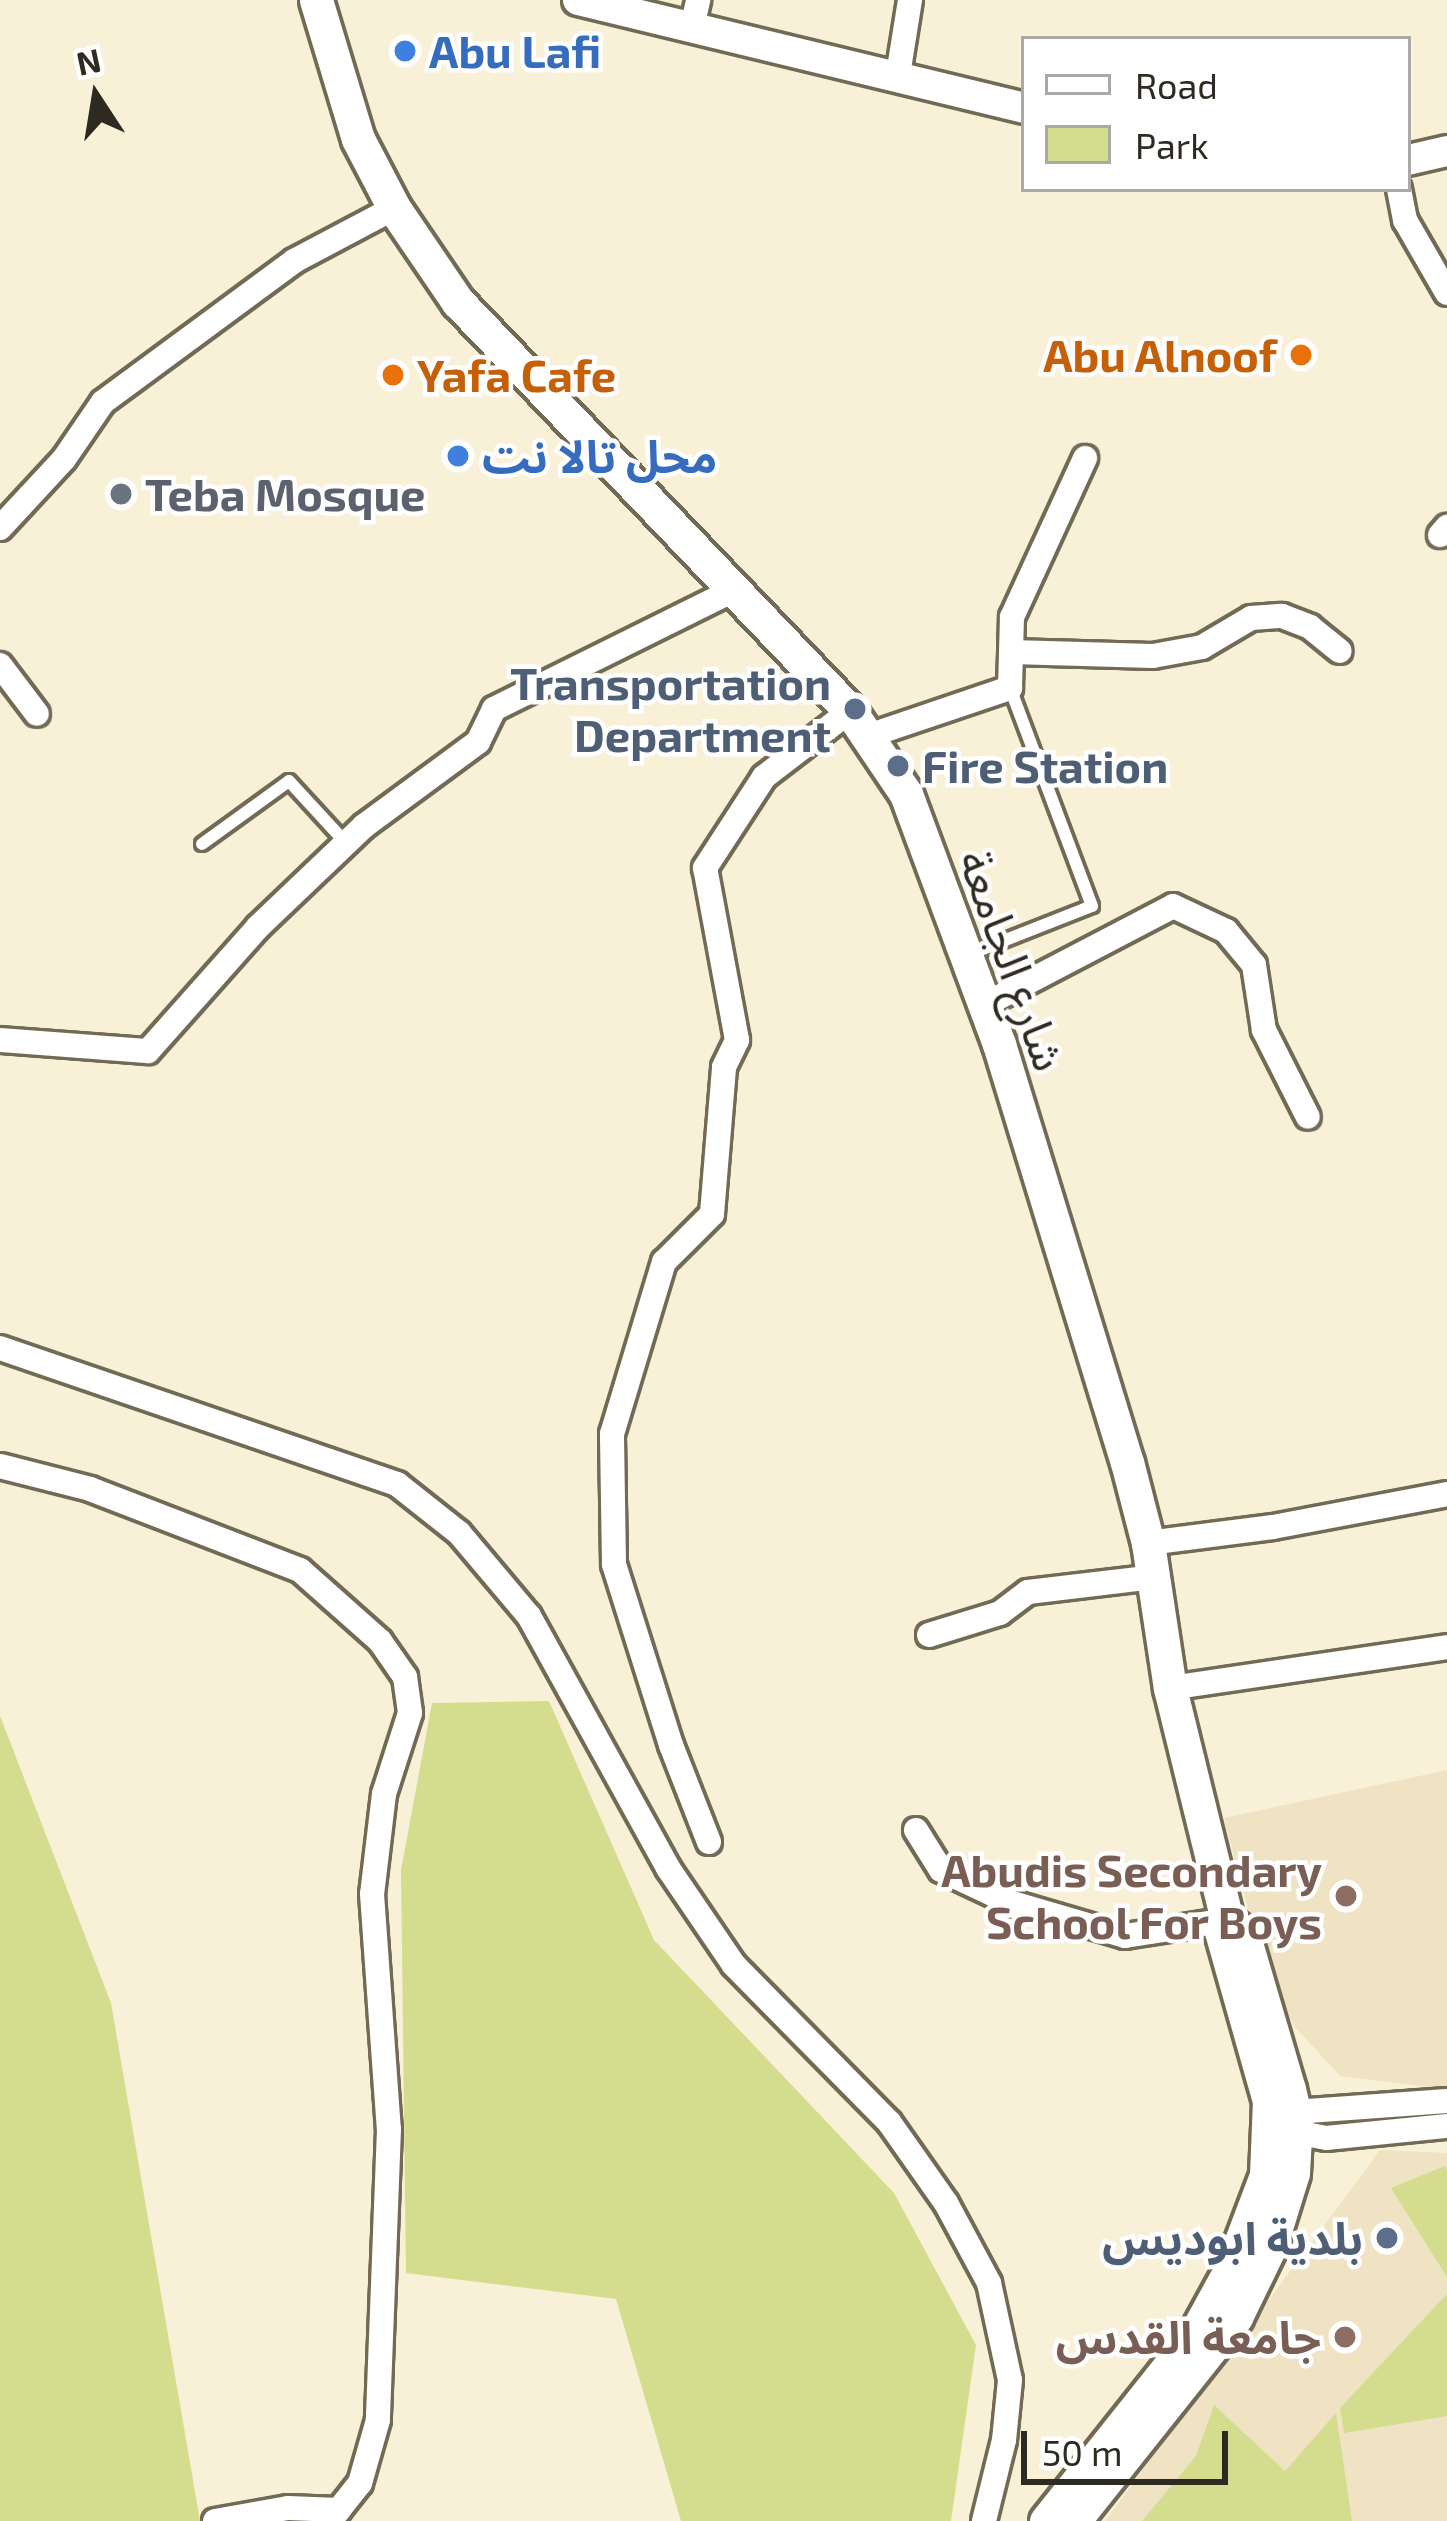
<!DOCTYPE html>
<html>
<head>
<meta charset="utf-8">
<style>
	body { margin:0 }
	#map { position:relative; width:1447px; height:2521px; overflow:hidden; background:#f9f0d8; font-family:"Exo 2","Noto Sans Arabic",sans-serif }
	div>[style] { position:absolute }
	.built>* { inset:0; background:#efe3c4 }
	.green>* { inset:0; background:#d4dc8e }
	.roads { filter:drop-shadow(3px 0 #726a55) drop-shadow(-3px 0 #726a55) drop-shadow(0 3px #726a55) drop-shadow(0 -3px #726a55) }
	.service>* { height:12px; margin:-6px; padding:0 6px; transform-origin:6px; border-radius:6px; background:#fff }
	.minor>* { height:24px; margin:-12px; padding:0 12px; transform-origin:12px; border-radius:12px; background:#fff }
	.tertiary>* { height:30px; margin:-15px; padding:0 15px; transform-origin:15px; border-radius:15px; background:#fff }
	.secondary>* { height:33px; margin:-16.5px; padding:0 16.5px; transform-origin:16.5px; border-radius:16.5px; background:#fff }
	.dots>* { width:33px; height:33px; translate:-50% -50%; box-sizing:border-box; border:6px solid #fefefe; border-radius:50% }
	span { translate:-50% -50%; white-space:nowrap; text-align:center; line-height:1.15; -webkit-text-stroke:9px #fefefe; paint-order:stroke }
	.shop-label { font-size:45px; color:#366cbe; font-weight:700 }
	.left { translate:0 -50%; text-align:left }
	.food-label { font-size:45px; color:#c56008; font-weight:700 }
	.right { translate:-100% -50%; text-align:right }
	.worship-label { font-size:45px; color:#5b616d; font-weight:700 }
	.service-label { font-size:45px; color:#4e5e75; font-weight:700 }
	.street-label { font-size:45px; color:#2d2a21 }
	.education-label { font-size:45px; color:#785e54; font-weight:700 }
	.legend { position:absolute; left:1021px; top:36px; width:390px; height:156px; box-sizing:border-box; background:#fefefe; border:3px solid #aaa9a6; margin:0; padding:15px 21px; list-style:none; font-size:36px; color:#2d2a21 }
	.legend li { display:flex; align-items:center; gap:24px; height:60px }
	.legend b { width:60px; border:3px solid #aaa9a6 }
	.north { position:absolute; left:36px; top:36px; width:120px; height:120px; -webkit-text-stroke:9px #fefefe; paint-order:stroke; rotate:348deg; font-size:33px; font-weight:700; line-height:48px; text-align:center; color:#2d2a21 }
	.north::after { content:''; display:block; margin:auto; width:42px; height:54px; background:#2d2a21; clip-path:polygon(50% 0,100% 100%,50% 72%,0 100%) }
	.scale { position:absolute; left:1021px; top:2431px; width:207px; height:54px; box-sizing:border-box; border:6px solid #2d2a21; border-top:0; padding-left:15px; font-size:36px; line-height:42px; white-space:nowrap; color:#2d2a21; -webkit-text-stroke:9px #fefefe; paint-order:stroke }
</style>
</head>
<body>
<div id="map">
	<div class="built">
		<div style="clip-path:polygon(1447px 1770px,1447px 2089px,1340px 2076px,1295px 2027px,1265px 1973px,1224px 1818px)"></div>
		<div style="clip-path:polygon(1380px 2150px,1447px 2153px,1447px 2521px,1105px 2521px)"></div>
	</div>
	<div class="green">
		<div style="clip-path:polygon(549px 1701px,654px 1940px,894px 2193px,976px 2345px,951px 2521px,681px 2521px,616px 2299px,406px 2273px,401px 1870px,432px 1703px)"></div>
		<div style="clip-path:polygon(0 1716px,111px 2003px,200px 2521px,0 2521px)"></div>
		<div style="clip-path:polygon(1445px 2166px,1447px 2170px,1447px 2277px,1391px 2188px)"></div>
		<div style="clip-path:polygon(1447px 2294px,1447px 2416px,1344px 2433px,1340px 2408px)"></div>
		<div style="clip-path:polygon(1214px 2405px,1285px 2471px,1336px 2413px,1352px 2521px,1142px 2521px,1196px 2456px)"></div>
	</div>
	<div class="roads">
		<div class="service">
			<div style="left:202px;top:844px;width:107px;rotate:-35.9deg"></div>
			<div style="left:289px;top:781px;width:84px;rotate:47.4deg"></div>
			<div style="left:970px;top:954px;width:131px;rotate:-21.5deg"></div>
			<div style="left:1092px;top:906px;width:233px;rotate:-110.6deg"></div>
		</div>
		<div class="minor">
			<div style="left:692px;top:27px;width:28px;rotate:-77deg"></div>
			<div style="left:898px;top:75px;width:76px;rotate:-80.9deg"></div>
			<div style="left:1399px;top:189px;width:32px;rotate:79deg"></div>
			<div style="left:1405px;top:220px;width:84px;rotate:60.1deg"></div>
			<div style="left:0;top:528px;width:94px;rotate:-47.2deg"></div>
			<div style="left:64px;top:459px;width:69px;rotate:-55.6deg"></div>
			<div style="left:103px;top:402px;width:237px;rotate:-36.4deg"></div>
			<div style="left:294px;top:261px;width:113px;rotate:-27.9deg"></div>
			<div style="left:1440px;top:535px;width:11px;rotate:-49deg"></div>
			<div style="left:1011px;top:652px;width:142px;rotate:1.6deg"></div>
			<div style="left:1153px;top:656px;width:50px;rotate:-10.4deg"></div>
			<div style="left:1202px;top:647px;width:57px;rotate:-30.6deg"></div>
			<div style="left:1251px;top:618px;width:31px;rotate:-4deg"></div>
			<div style="left:1282px;top:616px;width:30px;rotate:21deg"></div>
			<div style="left:1310px;top:627px;width:38px;rotate:39deg"></div>
			<div style="left:0;top:665px;width:61px;rotate:52.9deg"></div>
			<div style="left:871px;top:735px;width:147px;rotate:-18.7deg"></div>
			<div style="left:1010px;top:688px;width:71px;rotate:-88.4deg"></div>
			<div style="left:1012px;top:617px;width:175px;rotate:-65.3deg"></div>
			<div style="left:984px;top:1005px;width:213px;rotate:-27.6deg"></div>
			<div style="left:1173px;top:906px;width:59px;rotate:25.3deg"></div>
			<div style="left:1226px;top:931px;width:44px;rotate:50.5deg"></div>
			<div style="left:1254px;top:965px;width:66px;rotate:81.3deg"></div>
			<div style="left:1264px;top:1030px;width:97px;rotate:63.2deg"></div>
			<div style="left:0;top:1040px;width:148px;rotate:4.3deg"></div>
			<div style="left:148px;top:1051px;width:166px;rotate:-48.4deg"></div>
			<div style="left:258px;top:927px;width:146px;rotate:-43.6deg"></div>
			<div style="left:364px;top:826px;width:142px;rotate:-36.4deg"></div>
			<div style="left:478px;top:742px;width:37px;rotate:-64deg"></div>
			<div style="left:494px;top:709px;width:268px;rotate:-26.4deg"></div>
			<div style="left:0;top:1348px;width:420px;rotate:18.9deg"></div>
			<div style="left:397px;top:1484px;width:79px;rotate:38.3deg"></div>
			<div style="left:459px;top:1533px;width:109px;rotate:49.9deg"></div>
			<div style="left:529px;top:1616px;width:288px;rotate:61.1deg"></div>
			<div style="left:668px;top:1868px;width:117px;rotate:55.8deg"></div>
			<div style="left:734px;top:1965px;width:221px;rotate:45.4deg"></div>
			<div style="left:889px;top:2122px;width:99px;rotate:54.9deg"></div>
			<div style="left:946px;top:2203px;width:91px;rotate:61.7deg"></div>
			<div style="left:989px;top:2283px;width:99px;rotate:77.8deg"></div>
			<div style="left:1010px;top:2380px;width:60px;rotate:95.7deg"></div>
			<div style="left:1004px;top:2440px;width:83px;rotate:103.9deg"></div>
			<div style="left:0;top:1466px;width:93px;rotate:14.3deg"></div>
			<div style="left:90px;top:1489px;width:225px;rotate:21.1deg"></div>
			<div style="left:300px;top:1570px;width:107px;rotate:41.6deg"></div>
			<div style="left:380px;top:1641px;width:44px;rotate:55.2deg"></div>
			<div style="left:405px;top:1677px;width:36px;rotate:82deg"></div>
			<div style="left:410px;top:1713px;width:85px;rotate:107.8deg"></div>
			<div style="left:384px;top:1794px;width:101px;rotate:96.8deg"></div>
			<div style="left:372px;top:1894px;width:236px;rotate:85.9deg"></div>
			<div style="left:389px;top:2129px;width:291px;rotate:92.2deg"></div>
			<div style="left:378px;top:2420px;width:66px;rotate:105.9deg"></div>
			<div style="left:360px;top:2483px;width:48px;rotate:128.3deg"></div>
			<div style="left:1148px;top:1543px;width:126px;rotate:-7.3deg"></div>
			<div style="left:1273px;top:1527px;width:177px;rotate:-10.7deg"></div>
			<div style="left:929px;top:1635px;width:74px;rotate:-17.2deg"></div>
			<div style="left:1000px;top:1613px;width:35px;rotate:-37deg"></div>
			<div style="left:1028px;top:1592px;width:126px;rotate:-6.8deg"></div>
			<div style="left:1170px;top:1688px;width:280px;rotate:-8.4deg"></div>
			<div style="left:916px;top:1830px;width:47px;rotate:58deg"></div>
			<div style="left:941px;top:1870px;width:75px;rotate:25.2deg"></div>
			<div style="left:1009px;top:1902px;width:121px;rotate:16.3deg"></div>
			<div style="left:1125px;top:1936px;width:103px;rotate:-8.9deg"></div>
			<div style="left:709px;top:1842px;width:104px;rotate:-111.4deg"></div>
			<div style="left:671px;top:1745px;width:190px;rotate:-107.5deg"></div>
			<div style="left:614px;top:1564px;width:130px;rotate:-90.9deg"></div>
			<div style="left:612px;top:1434px;width:180px;rotate:-73.2deg"></div>
			<div style="left:664px;top:1262px;width:68px;rotate:-45deg"></div>
			<div style="left:712px;top:1214px;width:147px;rotate:-85.3deg"></div>
			<div style="left:724px;top:1067px;width:30px;rotate:-64deg"></div>
			<div style="left:737px;top:1040px;width:175px;rotate:-100.5deg"></div>
			<div style="left:705px;top:868px;width:108px;rotate:-57deg"></div>
			<div style="left:764px;top:777px;width:108px;rotate:-37.5deg"></div>
			<div style="left:1282px;top:2119px;width:14px;rotate:-30deg"></div>
			<div style="left:1294px;top:2112px;width:153px;rotate:-4.1deg"></div>
			<div style="left:1285px;top:2130px;width:42px;rotate:11deg"></div>
			<div style="left:1326px;top:2138px;width:122px;rotate:-5.7deg"></div>
			<div style="left:215px;top:2521px;width:74px;rotate:-10.1deg"></div>
			<div style="left:288px;top:2508px;width:51px;rotate:2.2deg"></div>
		</div>
		<div class="tertiary">
			<div style="left:578px;top:0;width:459px;rotate:13.6deg"></div>
			<div style="left:1408px;top:160px;width:40px;rotate:-13deg"></div>
		</div>
		<div class="secondary">
			<div style="left:316px;top:0;width:145px;rotate:73.2deg"></div>
			<div style="left:358px;top:139px;width:78px;rotate:62.4deg"></div>
			<div style="left:394px;top:208px;width:114px;rotate:55.8deg"></div>
			<div style="left:458px;top:302px;width:567px;rotate:46.22deg"></div>
			<div style="left:850px;top:711px;width:100px;rotate:56deg"></div>
			<div style="left:906px;top:794px;width:267px;rotate:69.6deg"></div>
			<div style="left:999px;top:1044px;width:437px;rotate:73deg"></div>
			<div style="left:1127px;top:1462px;width:84px;rotate:75.5deg"></div>
			<div style="left:1148px;top:1543px;width:147px;rotate:81.4deg"></div>
			<div style="left:1170px;top:1688px;width:239px;rotate:76.2deg"></div>
			<div style="left:1046px;top:2521px;width:239px;rotate:-51.5deg"></div>
			<div style="left:1195px;top:2334px;width:73px;rotate:-61.3deg"></div>
			<div style="left:1230px;top:2270px;width:102px;rotate:-69.2deg"></div>
			<div style="left:1266px;top:2175px;width:74px;rotate:-87.7deg"></div>
			<div style="left:1269px;top:2101px;width:177px;rotate:-105.8deg"></div>
			<div style="left:1221px;top:1931px;width:13px;rotate:-61deg"></div>
			<div style="left:1227px;top:1920px;width:21px;rotate:39deg"></div>
			<div style="left:1243px;top:1933px;width:163px;rotate:73.6deg"></div>
			<div style="left:1289px;top:2089px;width:31px;rotate:77deg"></div>
			<div style="left:1296px;top:2119px;width:54px;rotate:93.2deg"></div>
			<div style="left:1293px;top:2173px;width:77px;rotate:107.3deg"></div>
			<div style="left:1270px;top:2247px;width:78px;rotate:115.9deg"></div>
			<div style="left:1236px;top:2317px;width:260px;rotate:128.5deg"></div>
		</div>
	</div>
	<div class="dots">
		<div style="left:405px;top:51px;background:#3f7fe0"></div>
		<div style="left:1301px;top:355px;background:#e8710a"></div>
		<div style="left:393px;top:375px;background:#e8710a"></div>
		<div style="left:458px;top:456px;background:#3f7fe0"></div>
		<div style="left:121px;top:494px;background:#6b7280"></div>
		<div style="left:855px;top:709px;background:#5c6f8a"></div>
		<div style="left:898px;top:766px;background:#5c6f8a"></div>
		<div style="left:1346px;top:1896px;background:#8d6e63"></div>
		<div style="left:1387px;top:2238px;background:#5c6f8a"></div>
		<div style="left:1345px;top:2337px;background:#8d6e63"></div>
	</div>
	<div class="shop-label">
		<span class="left" style="left:429px;top:51px">Abu Lafi</span>
		<span class="left" style="left:482px;top:456px">محل تالا نت</span>
	</div>
	<div class="food-label">
		<span class="right" style="left:1277px;top:355px">Abu Alnoof</span>
		<span class="left" style="left:417px;top:375px">Yafa Cafe</span>
	</div>
	<div class="worship-label">
		<span class="left" style="left:145px;top:494px">Teba Mosque</span>
	</div>
	<div class="service-label">
		<span class="right" style="left:831px;top:709px">Transportation<br>Department</span>
		<span class="left" style="left:922px;top:766px">Fire Station</span>
		<span class="right" style="left:1363px;top:2238px">بلدية ابوديس</span>
	</div>
	<div class="street-label">
		<span style="left:1013px;top:960px;rotate:70deg">شارع الجامعة</span>
	</div>
	<div class="education-label">
		<span class="right" style="left:1322px;top:1896px">Abudis Secondary<br>School For Boys</span>
		<span class="right" style="left:1321px;top:2337px">جامعة القدس</span>
	</div>
	<ul class="legend">
	<li><b style="height:15px;background:#fff"></b>Road</li>
	<li><b style="height:33px;background:#d4dc8e"></b>Park</li>
	</ul>
	<div class="north">N</div>
	<div class="scale">50 m</div>
</div>
</body>
</html>
